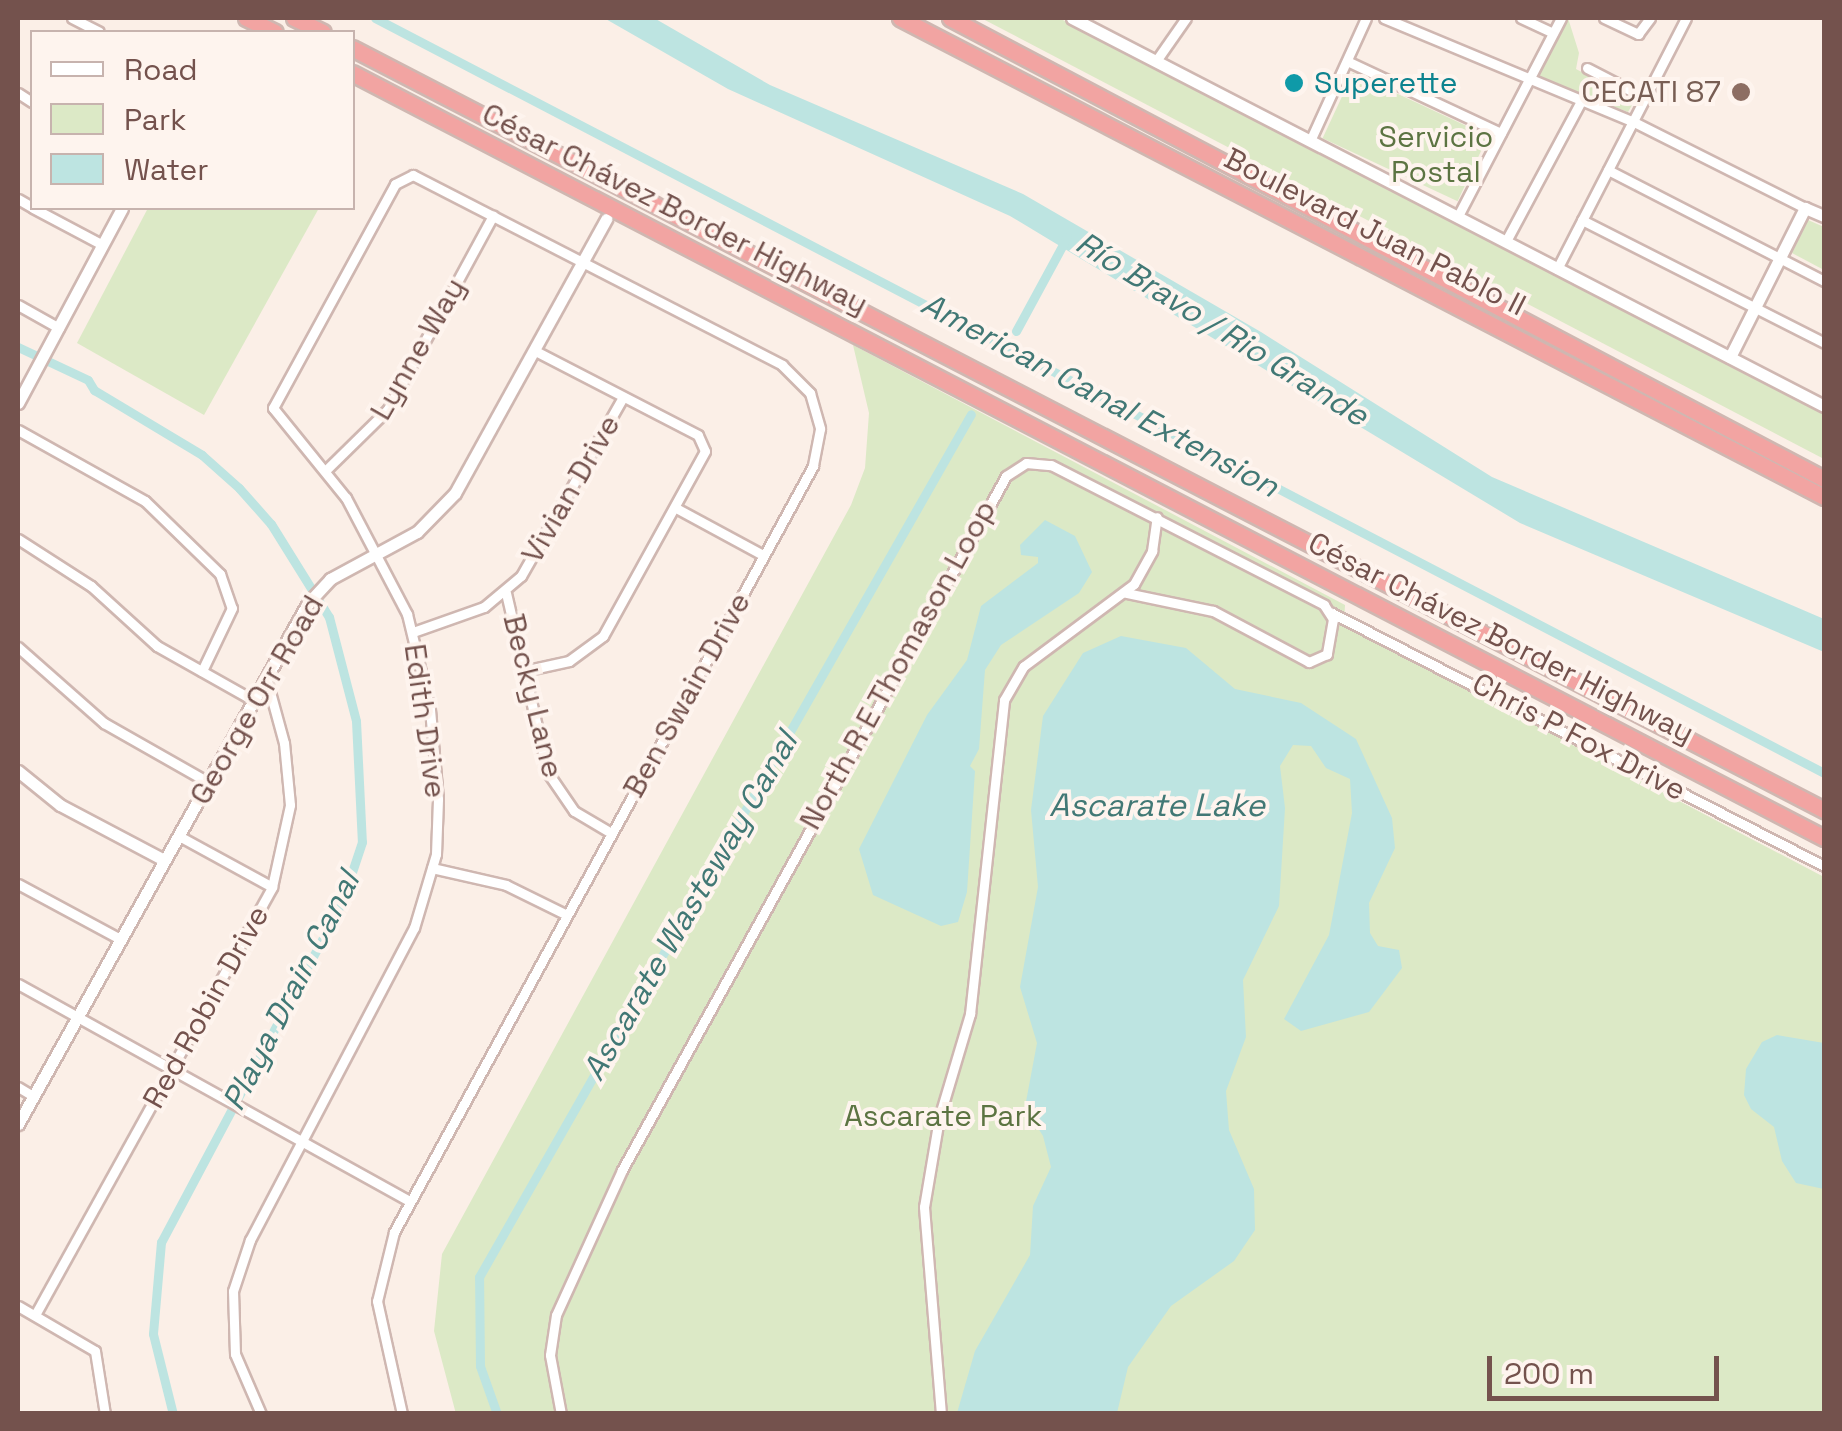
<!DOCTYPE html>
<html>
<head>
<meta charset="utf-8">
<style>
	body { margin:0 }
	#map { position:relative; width:1842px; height:1431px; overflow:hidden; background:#fbefe7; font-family:"Space Grotesk",sans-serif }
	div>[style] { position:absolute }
	.green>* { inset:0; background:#dce9c6; transform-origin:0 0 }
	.water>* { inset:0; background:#bde4e1 }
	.canal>* { height:9px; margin:-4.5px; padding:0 4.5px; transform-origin:4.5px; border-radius:4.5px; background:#bde4e1 }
	.roads { filter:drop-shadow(2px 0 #cfb7b1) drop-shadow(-2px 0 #cfb7b1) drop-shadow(0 2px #cfb7b1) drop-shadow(0 -2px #cfb7b1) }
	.street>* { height:9px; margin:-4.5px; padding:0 4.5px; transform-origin:4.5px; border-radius:4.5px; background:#fff }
	.secondary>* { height:11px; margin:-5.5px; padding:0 5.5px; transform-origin:5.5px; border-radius:5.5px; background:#fff }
	.highway>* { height:15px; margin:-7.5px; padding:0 7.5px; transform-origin:7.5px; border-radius:7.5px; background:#f2a4a2 }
	.dots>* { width:28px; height:28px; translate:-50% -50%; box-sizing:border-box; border:5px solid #fef4ee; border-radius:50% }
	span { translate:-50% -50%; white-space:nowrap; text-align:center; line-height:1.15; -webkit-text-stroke:8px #fef4ee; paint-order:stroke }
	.culture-label { font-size:30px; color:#0d838f }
	.left { translate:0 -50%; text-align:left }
	.education-label { font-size:30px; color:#785e54 }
	.right { translate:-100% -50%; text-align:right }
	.park-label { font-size:30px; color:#5c7442 }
	.street-label { font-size:30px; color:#74524d }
	.water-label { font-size:32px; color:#417875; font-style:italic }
	.frame { position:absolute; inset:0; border:20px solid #74524d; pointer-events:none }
	.legend { position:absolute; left:30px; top:30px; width:325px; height:180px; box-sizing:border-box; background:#fef4ee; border:2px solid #c7b3ae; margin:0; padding:12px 18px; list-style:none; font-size:30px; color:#74524d }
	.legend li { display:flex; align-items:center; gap:20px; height:50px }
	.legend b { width:50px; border:2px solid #c7b3ae }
	.scale { position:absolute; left:1487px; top:1356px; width:232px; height:45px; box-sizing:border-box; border:5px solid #74524d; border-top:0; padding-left:12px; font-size:30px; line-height:35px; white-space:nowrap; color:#74524d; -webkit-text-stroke:8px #fef4ee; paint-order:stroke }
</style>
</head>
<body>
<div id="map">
	<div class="green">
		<div style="clip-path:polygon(981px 18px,1059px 18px,1824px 413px,1824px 459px)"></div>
		<div style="clip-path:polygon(1568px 18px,1579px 53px,1576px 69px,1635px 100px,1628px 112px,1537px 78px)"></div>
		<div style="left:1353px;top:73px;width:149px;height:72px;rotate:25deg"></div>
		<div style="clip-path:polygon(148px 208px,319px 208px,204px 415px,77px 343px)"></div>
		<div style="clip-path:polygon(1808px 220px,1824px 227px,1824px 270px,1792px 253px)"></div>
		<div style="clip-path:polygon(853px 345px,1345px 605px,1344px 625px,1824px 877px,1824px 1413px,456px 1414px,434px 1331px,442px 1254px,851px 505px,865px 468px,869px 413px)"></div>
	</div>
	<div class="water">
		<div style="clip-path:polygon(604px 18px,654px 18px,770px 85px,1023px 194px,1261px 332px,1492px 477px,1824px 619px,1824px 652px,1520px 523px,1010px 216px,728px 89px)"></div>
		<div style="clip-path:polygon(1045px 520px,1075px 536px,1092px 572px,1079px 593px,1001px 645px,985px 670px,979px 749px,970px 766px,975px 771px,967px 892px,958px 922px,941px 926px,873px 895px,859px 849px,927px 715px,967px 660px,981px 606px,1038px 563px,1038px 557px,1021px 555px,1020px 545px)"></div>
		<div style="clip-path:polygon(1121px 636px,1186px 648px,1235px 689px,1301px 703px,1356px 739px,1392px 818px,1395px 848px,1369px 903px,1370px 933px,1378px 946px,1399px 950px,1402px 968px,1369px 1012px,1301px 1031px,1284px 1019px,1329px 935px,1352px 813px,1350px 779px,1326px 768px,1311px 746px,1293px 745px,1280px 766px,1285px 808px,1279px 906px,1243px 980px,1246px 1037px,1226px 1091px,1229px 1130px,1254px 1189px,1255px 1230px,1234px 1261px,1171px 1306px,1128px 1367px,1117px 1413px,957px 1413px,975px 1351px,1030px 1255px,1033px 1206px,1051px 1167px,1043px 1136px,1025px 1107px,1037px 1043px,1020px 987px,1038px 887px,1031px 810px,1043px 716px,1083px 653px)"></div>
		<div style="clip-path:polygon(1777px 1035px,1824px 1043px,1824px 1189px,1796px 1183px,1782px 1161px,1774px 1127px,1751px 1109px,1744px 1095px,1746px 1069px,1762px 1042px)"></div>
	</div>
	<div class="canal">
		<div style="left:375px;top:18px;width:1634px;rotate:27.52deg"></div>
		<div style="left:1016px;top:331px;width:107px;rotate:-61.5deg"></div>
		<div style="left:18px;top:347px;width:77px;rotate:25.2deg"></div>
		<div style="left:88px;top:380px;width:12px;rotate:59deg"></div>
		<div style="left:94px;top:390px;width:126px;rotate:31deg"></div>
		<div style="left:202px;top:455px;width:50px;rotate:41.7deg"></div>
		<div style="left:239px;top:488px;width:48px;rotate:48.4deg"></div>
		<div style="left:271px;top:524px;width:110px;rotate:58.1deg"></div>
		<div style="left:329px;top:617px;width:107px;rotate:75.4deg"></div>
		<div style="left:356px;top:721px;width:121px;rotate:87.2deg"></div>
		<div style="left:362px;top:842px;width:63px;rotate:108.4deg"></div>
		<div style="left:342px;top:902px;width:385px;rotate:118deg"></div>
		<div style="left:161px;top:1242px;width:92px;rotate:95deg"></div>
		<div style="left:153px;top:1334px;width:82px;rotate:76deg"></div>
		<div style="left:497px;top:1414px;width:51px;rotate:-109.5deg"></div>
		<div style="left:480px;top:1366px;width:89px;rotate:-90.6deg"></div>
		<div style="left:479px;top:1277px;width:993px;rotate:-60.31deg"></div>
	</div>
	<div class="roads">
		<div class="street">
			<div style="left:72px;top:18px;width:30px;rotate:27deg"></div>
			<div style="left:1384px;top:18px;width:271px;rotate:22.6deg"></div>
			<div style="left:1634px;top:122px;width:191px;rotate:26.7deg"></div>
			<div style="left:1521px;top:18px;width:35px;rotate:25deg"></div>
			<div style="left:1604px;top:18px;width:38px;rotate:25deg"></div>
			<div style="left:1638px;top:34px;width:20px;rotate:-53deg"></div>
			<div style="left:1156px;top:61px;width:52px;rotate:-55.1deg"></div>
			<div style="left:1347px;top:61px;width:170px;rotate:25.1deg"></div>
			<div style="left:1587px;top:68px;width:65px;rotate:27.3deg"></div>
			<div style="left:18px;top:93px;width:17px;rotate:33deg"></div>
			<div style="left:1310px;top:141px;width:135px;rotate:-65.5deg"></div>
			<div style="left:1608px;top:170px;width:243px;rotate:27.2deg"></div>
			<div style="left:18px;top:199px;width:16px;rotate:30deg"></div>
			<div style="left:33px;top:208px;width:79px;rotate:27.9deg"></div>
			<div style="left:1458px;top:216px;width:223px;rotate:-62.5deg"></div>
			<div style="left:1582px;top:220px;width:271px;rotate:26.9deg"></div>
			<div style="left:1506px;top:241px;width:157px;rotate:-61.8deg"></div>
			<div style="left:1557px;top:269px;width:282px;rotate:-62.8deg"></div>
			<div style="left:18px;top:305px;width:47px;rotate:29.3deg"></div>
			<div style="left:18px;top:430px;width:145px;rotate:29.2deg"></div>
			<div style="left:145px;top:501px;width:105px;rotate:44.2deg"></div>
			<div style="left:220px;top:574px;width:36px;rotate:71deg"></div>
			<div style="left:232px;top:608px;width:70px;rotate:115.5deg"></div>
			<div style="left:326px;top:470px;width:87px;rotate:-44.5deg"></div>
			<div style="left:388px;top:409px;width:220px;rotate:-61.5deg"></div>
			<div style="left:676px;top:508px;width:99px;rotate:28.4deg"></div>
			<div style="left:18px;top:539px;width:87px;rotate:32.8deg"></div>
			<div style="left:91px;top:586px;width:89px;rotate:42.3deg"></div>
			<div style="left:157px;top:646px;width:110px;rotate:29.4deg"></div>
			<div style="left:506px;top:593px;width:185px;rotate:76.9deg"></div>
			<div style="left:548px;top:773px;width:46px;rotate:55.6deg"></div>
			<div style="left:574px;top:811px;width:43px;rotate:30.7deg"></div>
			<div style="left:1332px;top:613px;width:553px;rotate:27.21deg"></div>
			<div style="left:413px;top:632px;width:75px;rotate:-19.4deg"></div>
			<div style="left:484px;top:607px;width:48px;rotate:-40deg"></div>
			<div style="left:521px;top:576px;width:206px;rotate:-60.3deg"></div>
			<div style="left:18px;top:647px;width:115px;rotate:41.5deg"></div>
			<div style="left:104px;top:723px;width:120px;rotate:29.6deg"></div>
			<div style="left:528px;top:670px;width:42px;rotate:-12.4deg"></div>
			<div style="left:569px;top:661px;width:42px;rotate:-36.3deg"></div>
			<div style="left:603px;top:636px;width:211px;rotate:-61.1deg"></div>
			<div style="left:705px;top:451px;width:17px;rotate:-114deg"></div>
			<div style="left:698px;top:435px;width:183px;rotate:-152.7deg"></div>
			<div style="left:179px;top:836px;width:106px;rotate:28.7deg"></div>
			<div style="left:432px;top:868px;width:76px;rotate:12.9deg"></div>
			<div style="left:506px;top:885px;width:68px;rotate:26.2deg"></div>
			<div style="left:18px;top:884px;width:116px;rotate:28.3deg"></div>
			<div style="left:18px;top:984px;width:447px;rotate:29deg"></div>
			<div style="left:18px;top:1087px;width:17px;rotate:31deg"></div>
			<div style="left:18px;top:1306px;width:89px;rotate:30.3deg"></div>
			<div style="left:95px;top:1351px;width:64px;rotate:81deg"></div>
			<div style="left:35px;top:1315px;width:489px;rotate:-61deg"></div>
			<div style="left:272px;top:887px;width:84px;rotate:-77.6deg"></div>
			<div style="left:290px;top:805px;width:62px;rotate:-95.5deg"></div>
			<div style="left:284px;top:743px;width:68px;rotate:-105.3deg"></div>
			<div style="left:261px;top:1414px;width:65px;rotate:-113.4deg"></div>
			<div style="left:235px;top:1354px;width:63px;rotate:-91.8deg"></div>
			<div style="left:233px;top:1291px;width:54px;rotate:-71.6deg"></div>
			<div style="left:250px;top:1240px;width:352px;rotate:-62.3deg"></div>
			<div style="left:414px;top:928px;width:77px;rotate:-73.4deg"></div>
			<div style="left:436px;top:854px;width:55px;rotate:-87.9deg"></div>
			<div style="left:438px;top:799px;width:90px;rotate:-95.1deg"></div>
			<div style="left:430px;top:709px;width:98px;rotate:-103.6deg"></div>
			<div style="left:407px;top:614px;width:131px;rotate:-117.7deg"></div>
			<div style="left:346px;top:498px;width:116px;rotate:-129deg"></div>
			<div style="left:273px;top:408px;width:255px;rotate:-61.4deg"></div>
			<div style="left:395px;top:184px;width:20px;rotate:-27deg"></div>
			<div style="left:413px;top:175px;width:415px;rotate:27.2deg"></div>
			<div style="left:782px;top:365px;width:40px;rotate:45deg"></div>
			<div style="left:810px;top:393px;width:37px;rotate:74deg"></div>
			<div style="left:820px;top:429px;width:38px;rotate:101deg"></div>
			<div style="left:813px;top:466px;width:873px;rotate:118.68deg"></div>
			<div style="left:394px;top:1232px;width:71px;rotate:103.8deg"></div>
			<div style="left:377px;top:1301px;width:116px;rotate:77.5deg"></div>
			<div style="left:561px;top:1414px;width:60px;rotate:-100.6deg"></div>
			<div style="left:550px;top:1355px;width:40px;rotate:-81.5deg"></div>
			<div style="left:556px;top:1315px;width:159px;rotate:-65.5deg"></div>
			<div style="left:622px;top:1170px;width:793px;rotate:-61.04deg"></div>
			<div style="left:1006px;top:476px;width:24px;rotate:-33deg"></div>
			<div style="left:1026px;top:463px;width:25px;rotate:5deg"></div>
			<div style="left:1051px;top:465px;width:307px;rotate:27.1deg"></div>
			<div style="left:1324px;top:605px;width:17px;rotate:57deg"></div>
			<div style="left:1333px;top:619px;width:36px;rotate:100deg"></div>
			<div style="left:1327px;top:654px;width:20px;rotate:156deg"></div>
			<div style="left:1309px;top:662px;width:109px;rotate:-152deg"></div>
			<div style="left:1213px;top:611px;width:89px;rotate:-168.3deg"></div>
			<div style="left:941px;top:1414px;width:208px;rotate:-94.7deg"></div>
			<div style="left:924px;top:1207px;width:90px;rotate:-80.4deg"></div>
			<div style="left:939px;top:1118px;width:109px;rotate:-73.4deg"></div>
			<div style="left:970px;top:1014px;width:316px;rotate:-83.8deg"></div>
			<div style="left:1004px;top:700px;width:39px;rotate:-60deg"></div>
			<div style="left:1024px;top:666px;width:137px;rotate:-36.7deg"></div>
			<div style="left:1134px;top:584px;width:38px;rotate:-61deg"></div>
			<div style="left:1152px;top:551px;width:34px;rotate:-82deg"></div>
		</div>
		<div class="secondary">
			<div style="left:1072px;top:18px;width:846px;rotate:27.29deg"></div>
			<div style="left:1730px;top:357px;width:167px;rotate:-63.3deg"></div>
			<div style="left:1805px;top:208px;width:21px;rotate:23deg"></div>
			<div style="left:18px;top:403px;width:221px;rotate:-61.9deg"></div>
			<div style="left:18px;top:771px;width:54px;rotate:39deg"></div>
			<div style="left:60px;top:805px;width:118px;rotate:27.9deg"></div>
			<div style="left:18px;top:1124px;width:596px;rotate:-60.9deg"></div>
			<div style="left:308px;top:603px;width:33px;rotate:-47deg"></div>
			<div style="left:330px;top:579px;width:99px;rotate:-28.4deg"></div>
			<div style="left:417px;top:532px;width:54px;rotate:-45.7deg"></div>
			<div style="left:455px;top:493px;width:313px;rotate:-61.1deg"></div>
		</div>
		<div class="highway">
			<div style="left:246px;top:18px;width:32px;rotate:26deg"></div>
			<div style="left:294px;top:18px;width:32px;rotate:26deg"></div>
			<div style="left:900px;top:18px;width:1041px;rotate:27.4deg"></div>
			<div style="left:950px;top:18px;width:988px;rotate:27.81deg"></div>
			<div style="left:352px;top:48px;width:1658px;rotate:27.37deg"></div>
			<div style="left:352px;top:73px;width:1659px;rotate:27.46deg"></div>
		</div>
	</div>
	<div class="dots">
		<div style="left:1294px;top:83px;background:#0f9aa8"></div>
		<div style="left:1741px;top:92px;background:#8d6e63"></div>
	</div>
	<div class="culture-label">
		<span class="left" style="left:1314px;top:83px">Superette</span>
	</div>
	<div class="education-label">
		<span class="right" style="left:1721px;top:92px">CECATI 87</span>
	</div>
	<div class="park-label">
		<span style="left:1436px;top:154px">Servicio<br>Postal</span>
		<span style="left:943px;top:1116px">Ascarate Park</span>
	</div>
	<div class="street-label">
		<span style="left:675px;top:209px;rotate:27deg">César Chávez Border Highway</span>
		<span style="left:1375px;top:232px;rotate:27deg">Boulevard Juan Pablo II</span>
		<span style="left:418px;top:349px;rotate:-60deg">Lynne Way</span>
		<span style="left:571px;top:489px;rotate:-60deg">Vivian Drive</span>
		<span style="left:1501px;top:638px;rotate:27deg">César Chávez Border Highway</span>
		<span style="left:898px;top:665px;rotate:-61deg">North R E Thomason Loop</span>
		<span style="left:687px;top:695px;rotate:-61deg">Ben Swain Drive</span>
		<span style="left:533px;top:696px;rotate:76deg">Becky Lane</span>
		<span style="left:257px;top:700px;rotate:-60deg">George Orr Road</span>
		<span style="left:425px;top:721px;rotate:82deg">Edith Drive</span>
		<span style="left:1579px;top:737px;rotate:28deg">Chris P Fox Drive</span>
		<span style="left:206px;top:1007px;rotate:-61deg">Red Robin Drive</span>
	</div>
	<div class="water-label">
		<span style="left:1222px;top:329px;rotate:32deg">Río Bravo / Rio Grande</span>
		<span style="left:1100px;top:395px;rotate:28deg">American Canal Extension</span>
		<span style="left:1157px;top:805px">Ascarate Lake</span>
		<span style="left:690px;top:906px;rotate:-60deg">Ascarate Wasteway Canal</span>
		<span style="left:291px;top:991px;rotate:-63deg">Playa Drain Canal</span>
	</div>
	<div class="frame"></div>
	<ul class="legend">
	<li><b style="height:12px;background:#fff"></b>Road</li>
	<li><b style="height:28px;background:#dce9c6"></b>Park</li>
	<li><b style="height:28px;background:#bde4e1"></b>Water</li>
	</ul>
	<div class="scale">200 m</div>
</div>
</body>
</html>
